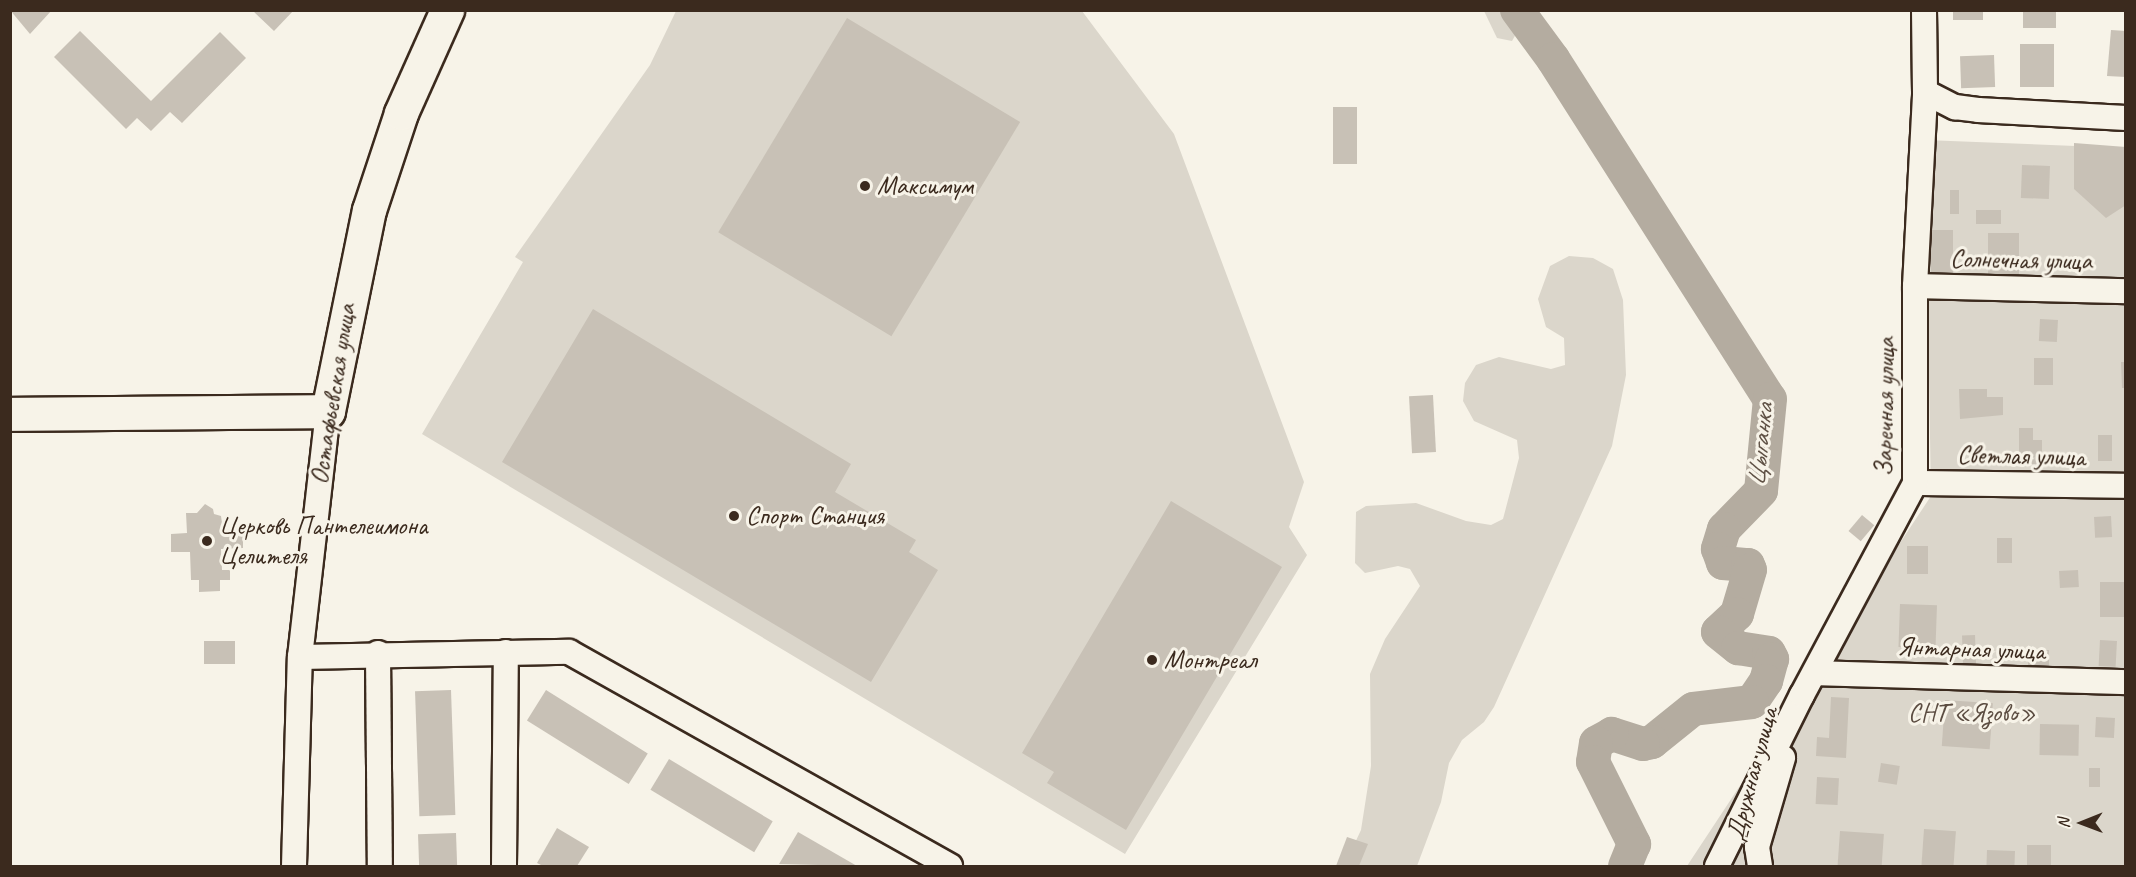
<!DOCTYPE html>
<html>
<head>
<meta charset="utf-8">
<style>
	body { margin:0 }
	#map { position:relative; width:2136px; height:877px; overflow:hidden; background:#f7f3e8; font-family:Caveat,sans-serif }
	div>[style] { position:absolute }
	.green>* { inset:0; background:#dbd6cb }
	.river>* { height:34px; margin:-17px; padding:0 17px; transform-origin:17px; border-radius:17px; background:#b4aca0 }
	.building>* { inset:0; background:#c8c1b6; transform-origin:0 0 }
	.roads { filter:drop-shadow(2px 0 #3b2a1e) drop-shadow(-2px 0 #3b2a1e) drop-shadow(0 2px #3b2a1e) drop-shadow(0 -2px #3b2a1e) }
	.street>* { height:24px; margin:-12px; padding:0 12px; transform-origin:12px; border-radius:12px; background:#f7f3e8 }
	.secondary>* { height:33px; margin:-16.5px; padding:0 16.5px; transform-origin:16.5px; border-radius:16.5px; background:#f7f3e8 }
	.dots>* { width:16px; height:16px; translate:-50% -50%; box-sizing:border-box; border:3px solid #f7f3e8; border-radius:50% }
	span { translate:-50% -50%; white-space:nowrap; text-align:center; line-height:1.15; -webkit-text-stroke:6px #f7f3e8; paint-order:stroke }
	.poi-label { font-size:26px; color:#3b2a1e }
	.left { translate:0 -50%; text-align:left }
	.street-label { font-size:26px; color:#3b2a1e }
	.park-label { font-size:26px; color:#5b4c41 }
	.water-label { font-size:27px; color:#5f5145; font-style:italic }
	.frame { position:absolute; inset:0; border:12px solid #3b2a1e; pointer-events:none }
	.north { position:absolute; left:2052px; top:793px; width:60px; height:60px; -webkit-text-stroke:4px #f7f3e8; paint-order:stroke; rotate:269deg; font-size:16px; font-weight:700; line-height:24px; text-align:center; color:#3b2a1e }
	.north::after { content:''; display:block; margin:auto; width:21px; height:27px; background:#3b2a1e; clip-path:polygon(50% 0,100% 100%,50% 72%,0 100%) }
</style>
</head>
<body>
<div id="map">
	<div class="green">
		<div style="clip-path:polygon(676px 11px,1082px 11px,1174px 134px,1304px 482px,1289px 527px,1307px 555px,1125px 854px,422px 434px,523px 262px,515px 257px,650px 65px)"></div>
		<div style="clip-path:polygon(1484px 11px,1529px 11px,1512px 41px,1497px 38px)"></div>
		<div style="clip-path:polygon(1925px 140px,2125px 148px,2125px 866px,1687px 866px,1931px 496px)"></div>
		<div style="clip-path:polygon(1569px 256px,1593px 258px,1613px 269px,1623px 300px,1626px 375px,1612px 446px,1494px 707px,1484px 722px,1462px 740px,1449px 763px,1441px 802px,1417px 866px,1344px 866px,1361px 830px,1371px 766px,1370px 674px,1385px 639px,1420px 586px,1410px 569px,1398px 566px,1365px 573px,1355px 563px,1356px 512px,1366px 506px,1416px 503px,1466px 521px,1491px 525px,1503px 519px,1519px 458px,1517px 440px,1474px 421px,1463px 401px,1465px 383px,1476px 365px,1499px 357px,1551px 369px,1565px 365px,1564px 338px,1546px 327px,1538px 299px,1550px 266px)"></div>
	</div>
	<div class="river">
		<div style="left:1517px;top:10px;width:61px;rotate:53.7deg"></div>
		<div style="left:1553px;top:59px;width:403px;rotate:57.5deg"></div>
		<div style="left:1770px;top:399px;width:92px;rotate:95.6deg"></div>
		<div style="left:1761px;top:491px;width:53px;rotate:134.2deg"></div>
		<div style="left:1724px;top:529px;width:21px;rotate:107deg"></div>
		<div style="left:1718px;top:549px;width:15px;rotate:70deg"></div>
		<div style="left:1723px;top:563px;width:25px;rotate:5deg"></div>
		<div style="left:1748px;top:565px;width:5px;rotate:68deg"></div>
		<div style="left:1750px;top:570px;width:46px;rotate:106.5deg"></div>
		<div style="left:1737px;top:614px;width:26px;rotate:137deg"></div>
		<div style="left:1718px;top:632px;width:26px;rotate:39deg"></div>
		<div style="left:1738px;top:648px;width:31px;rotate:9deg"></div>
		<div style="left:1769px;top:653px;width:7px;rotate:63deg"></div>
		<div style="left:1772px;top:659px;width:23px;rotate:105deg"></div>
		<div style="left:1766px;top:681px;width:25px;rotate:124deg"></div>
		<div style="left:1752px;top:702px;width:59px;rotate:173.2deg"></div>
		<div style="left:1693px;top:709px;width:53px;rotate:141.2deg"></div>
		<div style="left:1652px;top:742px;width:9px;rotate:167deg"></div>
		<div style="left:1643px;top:744px;width:33px;rotate:-162deg"></div>
		<div style="left:1612px;top:734px;width:18px;rotate:151deg"></div>
		<div style="left:1596px;top:743px;width:19px;rotate:99deg"></div>
		<div style="left:1593px;top:762px;width:92px;rotate:63.4deg"></div>
		<div style="left:1634px;top:844px;width:24px;rotate:112deg"></div>
	</div>
	<div class="building">
		<div style="clip-path:polygon(10px 10px,52px 10px,30px 34px)"></div>
		<div style="clip-path:polygon(252px 10px,294px 10px,274px 31px)"></div>
		<div style="left:1953px;top:10px;width:30px;height:10px"></div>
		<div style="left:2023px;top:10px;width:33px;height:18px"></div>
		<div style="left:847px;top:18px;width:202px;height:250px;rotate:31deg"></div>
		<div style="clip-path:polygon(2111px 30px,2126px 31px,2126px 77px,2107px 76px)"></div>
		<div style="clip-path:polygon(80px 31px,151px 101px,220px 32px,246px 58px,182px 123px,170px 112px,151px 131px,137px 118px,126px 129px,54px 57px)"></div>
		<div style="left:2020px;top:44px;width:34px;height:43px"></div>
		<div style="left:1994px;top:55px;width:32px;height:34px;rotate:88deg"></div>
		<div style="left:1333px;top:107px;width:24px;height:57px"></div>
		<div style="clip-path:polygon(2074px 143px,2126px 147px,2126px 205px,2106px 218px,2074px 189px)"></div>
		<div style="left:2022px;top:165px;width:28px;height:33px;rotate:2deg"></div>
		<div style="left:1950px;top:190px;width:9px;height:24px"></div>
		<div style="left:1976px;top:210px;width:25px;height:14px"></div>
		<div style="left:1931px;top:230px;width:22px;height:51px"></div>
		<div style="left:1988px;top:233px;width:31px;height:48px"></div>
		<div style="clip-path:polygon(593px 309px,851px 464px,835px 492px,916px 540px,909px 552px,938px 570px,871px 682px,502px 462px)"></div>
		<div style="left:2040px;top:319px;width:18px;height:22px;rotate:3deg"></div>
		<div style="left:2034px;top:358px;width:19px;height:27px"></div>
		<div style="clip-path:polygon(2121px 362px,2126px 362px,2126px 388px,2122px 388px)"></div>
		<div style="clip-path:polygon(1959px 389px,1987px 389px,1987px 397px,2003px 397px,2003px 415px,1960px 419px)"></div>
		<div style="left:1433px;top:395px;width:57px;height:24px;rotate:87deg"></div>
		<div style="clip-path:polygon(2019px 428px,2033px 428px,2033px 440px,2042px 440px,2042px 464px,2019px 464px)"></div>
		<div style="left:2098px;top:435px;width:14px;height:26px"></div>
		<div style="clip-path:polygon(1171px 501px,1282px 567px,1126px 830px,1047px 783px,1054px 772px,1022px 753px)"></div>
		<div style="clip-path:polygon(205px 504px,213px 509px,214px 514px,221px 516px,223px 530px,243px 529px,243px 548px,221px 549px,222px 570px,230px 570px,230px 580px,220px 580px,220px 591px,199px 592px,199px 580px,191px 580px,190px 552px,171px 552px,171px 534px,187px 533px,186px 513px,197px 513px)"></div>
		<div style="left:1862px;top:515px;width:16px;height:21px;rotate:40deg"></div>
		<div style="left:2111px;top:516px;width:21px;height:17px;rotate:87deg"></div>
		<div style="left:1997px;top:538px;width:15px;height:25px"></div>
		<div style="left:1907px;top:546px;width:21px;height:28px"></div>
		<div style="left:2078px;top:570px;width:17px;height:19px;rotate:87deg"></div>
		<div style="left:2126px;top:582px;width:35px;height:26px;rotate:90deg"></div>
		<div style="left:1900px;top:604px;width:37px;height:43px;rotate:2deg"></div>
		<div style="left:1975px;top:635px;width:30px;height:13px;rotate:88deg"></div>
		<div style="left:2100px;top:640px;width:17px;height:26px;rotate:3deg"></div>
		<div style="left:235px;top:641px;width:23px;height:31px;rotate:90deg"></div>
		<div style="left:2049px;top:650px;width:16px;height:21px;rotate:90deg"></div>
		<div style="left:451px;top:690px;width:125px;height:36px;rotate:88deg"></div>
		<div style="left:546px;top:690px;width:120px;height:36px;rotate:32deg"></div>
		<div style="clip-path:polygon(1831px 697px,1849px 698px,1846px 758px,1816px 756px,1817px 737px,1829px 738px)"></div>
		<div style="left:1945px;top:700px;width:48px;height:46px;rotate:4deg"></div>
		<div style="left:2096px;top:717px;width:19px;height:20px;rotate:3deg"></div>
		<div style="left:2040px;top:724px;width:39px;height:31px;rotate:1deg"></div>
		<div style="left:669px;top:759px;width:121px;height:36px;rotate:31deg"></div>
		<div style="left:1881px;top:763px;width:19px;height:19px;rotate:9deg"></div>
		<div style="left:2089px;top:768px;width:11px;height:19px"></div>
		<div style="left:1817px;top:777px;width:22px;height:27px;rotate:3deg"></div>
		<div style="clip-path:polygon(557px 828px,589px 847px,577px 866px,543px 866px,537px 863px)"></div>
		<div style="left:1924px;top:829px;width:32px;height:37px;rotate:4deg"></div>
		<div style="left:1840px;top:831px;width:44px;height:35px;rotate:4deg"></div>
		<div style="clip-path:polygon(798px 832px,857px 866px,779px 864px)"></div>
		<div style="left:456px;top:833px;width:33px;height:38px;rotate:88deg"></div>
		<div style="clip-path:polygon(1347px 837px,1368px 844px,1359px 866px,1336px 866px)"></div>
		<div style="left:2027px;top:845px;width:24px;height:21px"></div>
		<div style="left:1987px;top:850px;width:28px;height:16px;rotate:2deg"></div>
	</div>
	<div class="roads">
		<div class="street">
			<div style="left:1925px;top:92px;width:34px;rotate:27deg"></div>
			<div style="left:1955px;top:107px;width:23px;rotate:7deg"></div>
			<div style="left:1978px;top:110px;width:148px;rotate:3.1deg"></div>
			<div style="left:1915px;top:286px;width:211px;rotate:1.4deg"></div>
			<div style="left:1915px;top:483px;width:211px;rotate:0.8deg"></div>
			<div style="left:378px;top:653px;width:213px;rotate:89.5deg"></div>
			<div style="left:300px;top:657px;width:269px;rotate:-1.1deg"></div>
			<div style="left:569px;top:652px;width:437px;rotate:29.3deg"></div>
			<div style="left:1815px;top:673px;width:311px;rotate:1.7deg"></div>
			<div style="left:294px;top:866px;width:209px;rotate:-88.4deg"></div>
			<div style="left:300px;top:657px;width:248px;rotate:-83.5deg"></div>
			<div style="left:504px;top:866px;width:214px;rotate:-89.5deg"></div>
			<div style="left:1717px;top:866px;width:191px;rotate:-63.6deg"></div>
			<div style="left:1802px;top:695px;width:240px;rotate:-61.9deg"></div>
			<div style="left:1915px;top:483px;width:197px;rotate:-90deg"></div>
			<div style="left:1915px;top:286px;width:194px;rotate:-87deg"></div>
			<div style="left:1925px;top:92px;width:82px;rotate:-90.7deg"></div>
			<div style="left:1760px;top:866px;width:19px;rotate:-99deg"></div>
			<div style="left:1757px;top:847px;width:93px;rotate:-73.7deg"></div>
		</div>
		<div class="secondary">
			<div style="left:10px;top:414px;width:318px;rotate:-0.5deg"></div>
			<div style="left:328px;top:411px;width:205px;rotate:-78.5deg"></div>
			<div style="left:369px;top:210px;width:102px;rotate:-71.7deg"></div>
			<div style="left:401px;top:113px;width:113px;rotate:-65.9deg"></div>
		</div>
	</div>
	<div class="dots">
		<div style="left:865px;top:186px;background:#3b2a1e"></div>
		<div style="left:734px;top:516px;background:#3b2a1e"></div>
		<div style="left:207px;top:541px;background:#3b2a1e"></div>
		<div style="left:1152px;top:660px;background:#3b2a1e"></div>
	</div>
	<div class="poi-label">
		<span class="left" style="left:877px;top:186px">Максимум</span>
		<span class="left" style="left:746px;top:516px">Спорт Станция</span>
		<span class="left" style="left:219px;top:541px">Церковь Пантелеимона<br>Целителя</span>
		<span class="left" style="left:1164px;top:660px">Монтреал</span>
	</div>
	<div class="street-label">
		<span style="left:2021px;top:260px;rotate:1deg">Солнечная улица</span>
		<span style="left:333px;top:394px;rotate:-81deg">Остафьевская улица</span>
		<span style="left:1885px;top:407px;rotate:-89deg">Заречная улица</span>
		<span style="left:2021px;top:456px;rotate:1deg">Светлая улица</span>
		<span style="left:1971px;top:649px;rotate:2deg">Янтарная улица</span>
		<span style="left:1752px;top:774px;rotate:-75deg">Дружная улица</span>
	</div>
	<div class="park-label">
		<span style="left:1972px;top:713px">СНТ «Язово»</span>
	</div>
	<div class="water-label">
		<span style="left:1760px;top:445px;rotate:-84deg">Цыганка</span>
	</div>
	<div class="frame"></div>
	<div class="north">N</div>
</div>
</body>
</html>
